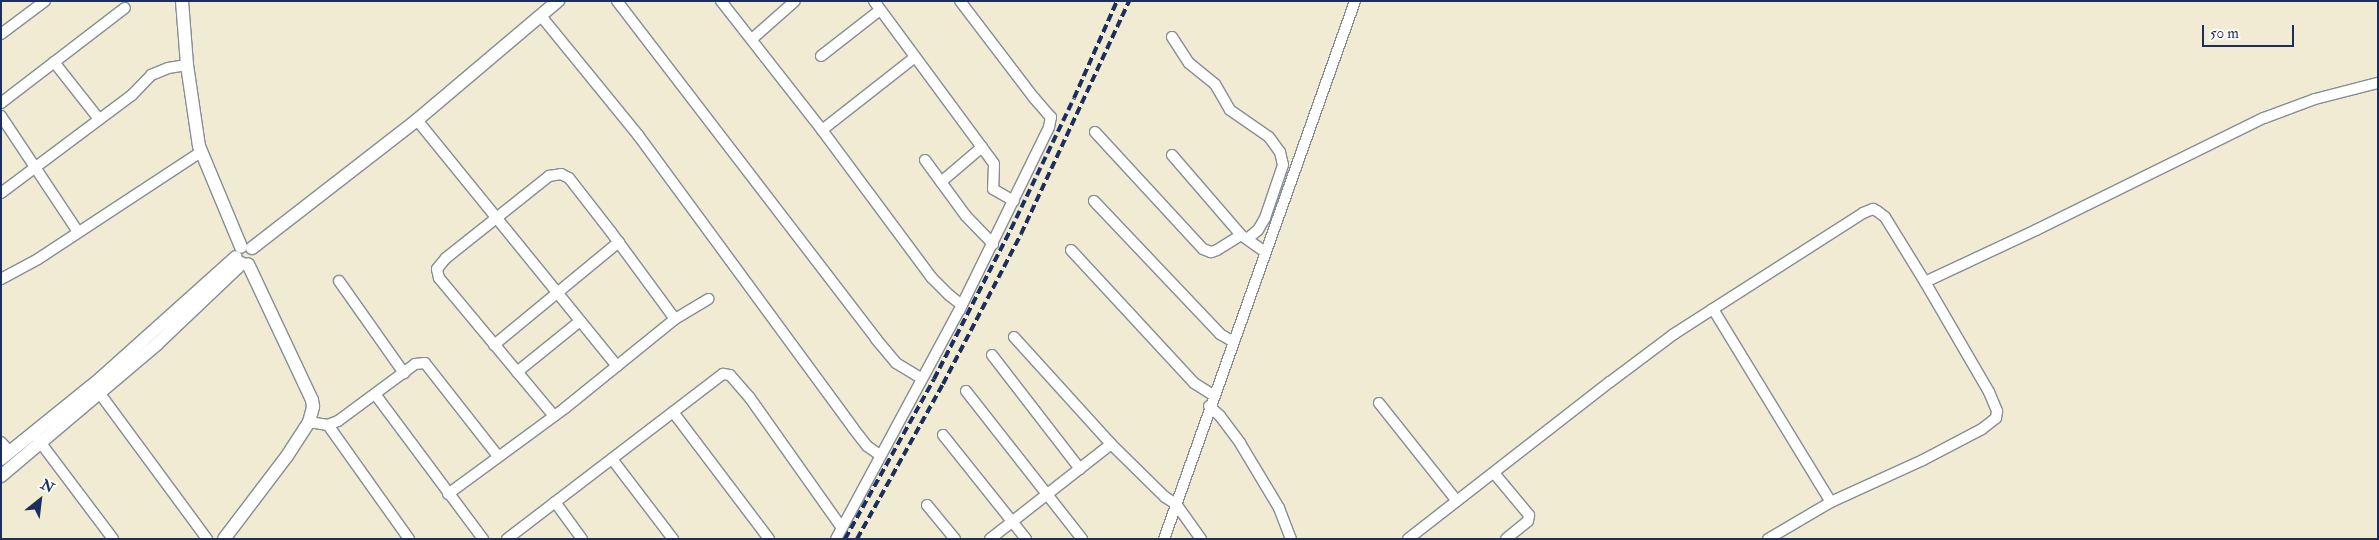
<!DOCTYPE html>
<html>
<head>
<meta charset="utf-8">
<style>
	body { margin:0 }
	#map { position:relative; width:2379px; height:540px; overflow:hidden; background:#f1ebd3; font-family:"IM FELL Double Pica",serif }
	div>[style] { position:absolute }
	.roads { filter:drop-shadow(1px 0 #868d98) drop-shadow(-1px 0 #868d98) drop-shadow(0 1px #868d98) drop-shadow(0 -1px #868d98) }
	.minor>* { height:10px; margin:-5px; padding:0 5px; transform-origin:5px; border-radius:5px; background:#fff }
	.tertiary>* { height:12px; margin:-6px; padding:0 6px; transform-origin:6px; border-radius:6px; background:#fff }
	.rail>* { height:4px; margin-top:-2px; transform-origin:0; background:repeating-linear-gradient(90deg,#1b2f5e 0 8px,transparent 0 12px) }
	span { translate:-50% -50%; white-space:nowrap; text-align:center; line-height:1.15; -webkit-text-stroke:4px #fdfcf7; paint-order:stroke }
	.frame { position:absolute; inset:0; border:2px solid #1b2f5e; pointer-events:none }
	.north { position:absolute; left:15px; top:475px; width:50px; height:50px; -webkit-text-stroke:4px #fdfcf7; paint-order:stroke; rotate:29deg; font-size:14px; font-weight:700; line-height:20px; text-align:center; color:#1b2f5e }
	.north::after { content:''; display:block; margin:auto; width:18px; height:22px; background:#1b2f5e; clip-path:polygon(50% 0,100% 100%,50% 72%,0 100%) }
	.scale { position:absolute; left:2202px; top:25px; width:92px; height:22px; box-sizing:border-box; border:2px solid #1b2f5e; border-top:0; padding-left:6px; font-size:15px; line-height:18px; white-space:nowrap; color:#1b2f5e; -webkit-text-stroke:4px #fdfcf7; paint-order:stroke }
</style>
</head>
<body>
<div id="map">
	<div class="roads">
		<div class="minor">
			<div style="left:617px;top:1px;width:426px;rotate:52.5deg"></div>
			<div style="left:876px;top:339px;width:31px;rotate:50deg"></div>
			<div style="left:896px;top:363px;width:29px;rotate:31deg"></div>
			<div style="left:721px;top:1px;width:164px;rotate:51.9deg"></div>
			<div style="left:822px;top:130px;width:184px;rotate:53.4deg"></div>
			<div style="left:932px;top:278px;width:24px;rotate:45deg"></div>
			<div style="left:949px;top:295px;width:16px;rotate:38deg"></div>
			<div style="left:874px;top:1px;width:202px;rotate:53.6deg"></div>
			<div style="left:994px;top:164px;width:25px;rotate:92deg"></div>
			<div style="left:993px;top:189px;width:24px;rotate:30deg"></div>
			<div style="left:541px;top:16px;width:154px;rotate:50.8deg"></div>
			<div style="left:638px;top:135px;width:363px;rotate:53.7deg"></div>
			<div style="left:853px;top:428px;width:23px;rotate:52deg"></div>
			<div style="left:867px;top:446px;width:16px;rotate:35deg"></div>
			<div style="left:1px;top:34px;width:55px;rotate:-36.9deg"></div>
			<div style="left:1172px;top:37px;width:31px;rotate:57deg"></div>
			<div style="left:1189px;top:63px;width:33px;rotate:39deg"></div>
			<div style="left:1215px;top:84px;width:30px;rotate:60deg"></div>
			<div style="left:1230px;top:110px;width:47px;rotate:34.7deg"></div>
			<div style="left:1269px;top:137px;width:19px;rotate:54deg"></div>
			<div style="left:1280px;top:152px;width:13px;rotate:77deg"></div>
			<div style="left:1283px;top:165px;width:56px;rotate:108.8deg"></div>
			<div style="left:1265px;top:218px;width:14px;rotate:120deg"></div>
			<div style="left:1258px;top:230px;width:14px;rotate:141deg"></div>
			<div style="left:752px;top:39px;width:57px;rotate:-41.5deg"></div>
			<div style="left:821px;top:56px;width:75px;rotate:-37.9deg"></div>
			<div style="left:54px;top:62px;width:73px;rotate:51.7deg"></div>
			<div style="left:1px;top:103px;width:156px;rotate:-37.5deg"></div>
			<div style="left:1px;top:116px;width:139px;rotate:56.4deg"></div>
			<div style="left:417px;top:120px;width:317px;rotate:50.9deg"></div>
			<div style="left:822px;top:130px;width:118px;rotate:-38.1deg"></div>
			<div style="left:1095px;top:132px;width:159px;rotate:47.3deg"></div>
			<div style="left:1203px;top:249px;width:9px;rotate:21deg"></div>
			<div style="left:1211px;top:252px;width:6px;rotate:-18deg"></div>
			<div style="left:1217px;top:250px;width:28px;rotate:-32deg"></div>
			<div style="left:1172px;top:155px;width:106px;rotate:49.2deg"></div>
			<div style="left:1241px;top:235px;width:28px;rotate:35deg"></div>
			<div style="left:925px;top:160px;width:69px;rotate:53.8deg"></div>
			<div style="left:966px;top:216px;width:39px;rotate:46deg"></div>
			<div style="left:941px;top:182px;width:54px;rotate:-40.5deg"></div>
			<div style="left:1px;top:193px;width:164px;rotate:-36.8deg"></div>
			<div style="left:132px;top:95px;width:28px;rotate:-46deg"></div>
			<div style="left:151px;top:75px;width:18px;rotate:-22deg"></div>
			<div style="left:168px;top:68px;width:19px;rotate:-9deg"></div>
			<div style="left:1094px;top:201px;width:183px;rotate:46.5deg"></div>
			<div style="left:1220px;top:334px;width:14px;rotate:30deg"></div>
			<div style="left:1071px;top:250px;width:181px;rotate:47.2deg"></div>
			<div style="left:1194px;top:383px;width:22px;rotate:32deg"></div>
			<div style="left:1px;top:279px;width:42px;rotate:-28.4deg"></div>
			<div style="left:38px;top:259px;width:195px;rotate:-33.3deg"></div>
			<div style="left:339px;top:281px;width:113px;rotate:54.8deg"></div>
			<div style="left:1925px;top:282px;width:123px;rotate:-25.1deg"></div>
			<div style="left:2036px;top:230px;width:254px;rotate:-26.2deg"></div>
			<div style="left:2264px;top:118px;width:54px;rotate:-20.4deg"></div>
			<div style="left:2315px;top:99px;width:65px;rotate:-14.3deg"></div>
			<div style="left:1713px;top:309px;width:178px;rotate:-32.6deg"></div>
			<div style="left:1863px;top:213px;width:11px;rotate:-22deg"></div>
			<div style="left:1873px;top:209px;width:4px;rotate:27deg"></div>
			<div style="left:1877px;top:211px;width:10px;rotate:37deg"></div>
			<div style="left:1885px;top:217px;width:76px;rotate:58.4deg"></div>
			<div style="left:1925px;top:282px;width:127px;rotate:59.8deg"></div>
			<div style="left:1989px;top:392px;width:21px;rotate:67deg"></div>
			<div style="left:1997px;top:411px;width:7px;rotate:98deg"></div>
			<div style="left:1996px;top:418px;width:18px;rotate:142deg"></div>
			<div style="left:1982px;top:429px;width:67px;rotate:152.3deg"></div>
			<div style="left:1923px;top:460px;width:101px;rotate:155.5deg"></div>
			<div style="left:1831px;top:502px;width:73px;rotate:149.6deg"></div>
			<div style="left:1014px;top:337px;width:144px;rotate:47.8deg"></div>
			<div style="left:1111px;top:444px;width:76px;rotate:44.5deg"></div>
			<div style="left:1165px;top:497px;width:13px;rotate:32deg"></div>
			<div style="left:1176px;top:504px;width:43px;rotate:54.5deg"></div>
			<div style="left:494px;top:345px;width:162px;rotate:-39.5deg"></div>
			<div style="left:992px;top:355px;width:144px;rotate:52.3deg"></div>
			<div style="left:517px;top:372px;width:81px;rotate:-39deg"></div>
			<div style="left:95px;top:387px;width:189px;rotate:53.6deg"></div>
			<div style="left:966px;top:391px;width:188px;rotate:51.9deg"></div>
			<div style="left:375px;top:394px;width:181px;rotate:53.3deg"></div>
			<div style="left:1379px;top:403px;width:125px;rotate:51.5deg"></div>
			<div style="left:1209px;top:406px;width:15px;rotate:42deg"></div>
			<div style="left:1220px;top:416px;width:34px;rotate:53deg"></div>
			<div style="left:1240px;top:443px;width:76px;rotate:59deg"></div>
			<div style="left:1279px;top:508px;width:33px;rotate:69deg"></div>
			<div style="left:673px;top:412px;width:159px;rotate:52.9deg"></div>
			<div style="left:554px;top:416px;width:180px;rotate:-129.8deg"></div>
			<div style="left:439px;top:278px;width:9px;rotate:-103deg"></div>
			<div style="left:437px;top:269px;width:14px;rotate:-51deg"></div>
			<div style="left:446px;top:258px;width:132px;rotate:-38.5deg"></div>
			<div style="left:549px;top:176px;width:12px;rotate:-9deg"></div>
			<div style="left:561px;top:174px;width:9px;rotate:27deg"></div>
			<div style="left:569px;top:178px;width:68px;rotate:52.1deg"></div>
			<div style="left:611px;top:232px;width:108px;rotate:53.7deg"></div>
			<div style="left:309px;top:422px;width:19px;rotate:9deg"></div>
			<div style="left:328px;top:425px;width:11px;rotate:-22deg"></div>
			<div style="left:338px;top:421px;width:96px;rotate:-36.5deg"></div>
			<div style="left:415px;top:364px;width:10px;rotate:-6deg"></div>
			<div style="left:425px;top:363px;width:118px;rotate:51.9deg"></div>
			<div style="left:328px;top:425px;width:140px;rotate:54.6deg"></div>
			<div style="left:943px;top:435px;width:133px;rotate:51.4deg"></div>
			<div style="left:37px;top:438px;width:126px;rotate:53deg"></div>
			<div style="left:1px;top:442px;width:13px;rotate:48deg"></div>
			<div style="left:612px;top:459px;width:101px;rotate:52.7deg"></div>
			<div style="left:1494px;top:473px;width:55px;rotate:50.2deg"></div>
			<div style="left:1529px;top:515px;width:6px;rotate:99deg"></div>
			<div style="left:1528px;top:521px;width:28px;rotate:141deg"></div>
			<div style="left:448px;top:494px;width:145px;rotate:-36.3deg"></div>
			<div style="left:565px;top:408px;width:141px;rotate:-39deg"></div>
			<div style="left:675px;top:319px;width:39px;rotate:-31deg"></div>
			<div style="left:555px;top:502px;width:46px;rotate:53.9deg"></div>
			<div style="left:927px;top:505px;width:44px;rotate:50.5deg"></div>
			<div style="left:507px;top:539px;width:272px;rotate:-37.4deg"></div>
			<div style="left:723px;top:374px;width:7px;rotate:8deg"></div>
			<div style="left:730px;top:375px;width:30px;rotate:49deg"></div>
			<div style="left:750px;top:398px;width:159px;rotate:54.7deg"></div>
			<div style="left:836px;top:539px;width:259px;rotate:-61.7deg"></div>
			<div style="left:959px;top:311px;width:205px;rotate:-63.9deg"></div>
			<div style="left:1049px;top:127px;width:10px;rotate:-79deg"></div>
			<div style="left:1051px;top:117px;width:4px;rotate:-135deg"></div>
			<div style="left:1048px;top:114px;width:21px;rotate:-131deg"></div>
			<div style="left:1034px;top:98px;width:122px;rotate:-127.3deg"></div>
			<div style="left:990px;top:539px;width:154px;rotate:-38.1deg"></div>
			<div style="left:1164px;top:539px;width:571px;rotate:-70.45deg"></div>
			<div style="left:1408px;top:539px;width:256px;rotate:-37.9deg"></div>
			<div style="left:1610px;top:382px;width:80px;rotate:-36.9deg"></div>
			<div style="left:1674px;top:334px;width:46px;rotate:-32.7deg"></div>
			<div style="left:1713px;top:309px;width:226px;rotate:58.6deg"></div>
		</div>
		<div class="tertiary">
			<div style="left:182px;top:1px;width:64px;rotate:85.5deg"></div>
			<div style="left:187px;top:65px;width:82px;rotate:81.6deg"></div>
			<div style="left:199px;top:146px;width:109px;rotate:67.4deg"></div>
			<div style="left:252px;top:248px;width:209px;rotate:-37.8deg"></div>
			<div style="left:417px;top:120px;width:185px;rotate:-40.2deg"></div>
			<div style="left:1px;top:459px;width:129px;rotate:-39deg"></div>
			<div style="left:101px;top:378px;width:181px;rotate:-41.9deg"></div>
			<div style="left:1px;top:476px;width:204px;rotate:-40.2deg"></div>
			<div style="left:157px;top:344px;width:117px;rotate:-43.6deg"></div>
			<div style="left:224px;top:539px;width:104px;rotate:-52.8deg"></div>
			<div style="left:287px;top:456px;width:40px;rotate:-57.1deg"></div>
			<div style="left:309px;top:422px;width:16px;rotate:-75deg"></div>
			<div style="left:313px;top:407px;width:7px;rotate:-98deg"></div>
			<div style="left:312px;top:400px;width:150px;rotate:-115.2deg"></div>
		</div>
	</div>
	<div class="rail">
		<div style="left:845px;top:539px;width:183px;rotate:-60.9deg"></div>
		<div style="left:934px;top:379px;width:169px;rotate:-62.8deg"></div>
		<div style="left:1011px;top:229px;width:145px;rotate:-64.3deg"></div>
		<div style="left:1074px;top:98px;width:106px;rotate:-66.1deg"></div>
		<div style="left:857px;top:539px;width:177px;rotate:-61deg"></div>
		<div style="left:943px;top:384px;width:169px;rotate:-62.5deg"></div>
		<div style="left:1021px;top:234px;width:257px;rotate:-65.1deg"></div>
	</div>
	<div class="frame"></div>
	<div class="north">N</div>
	<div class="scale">50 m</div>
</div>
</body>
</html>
